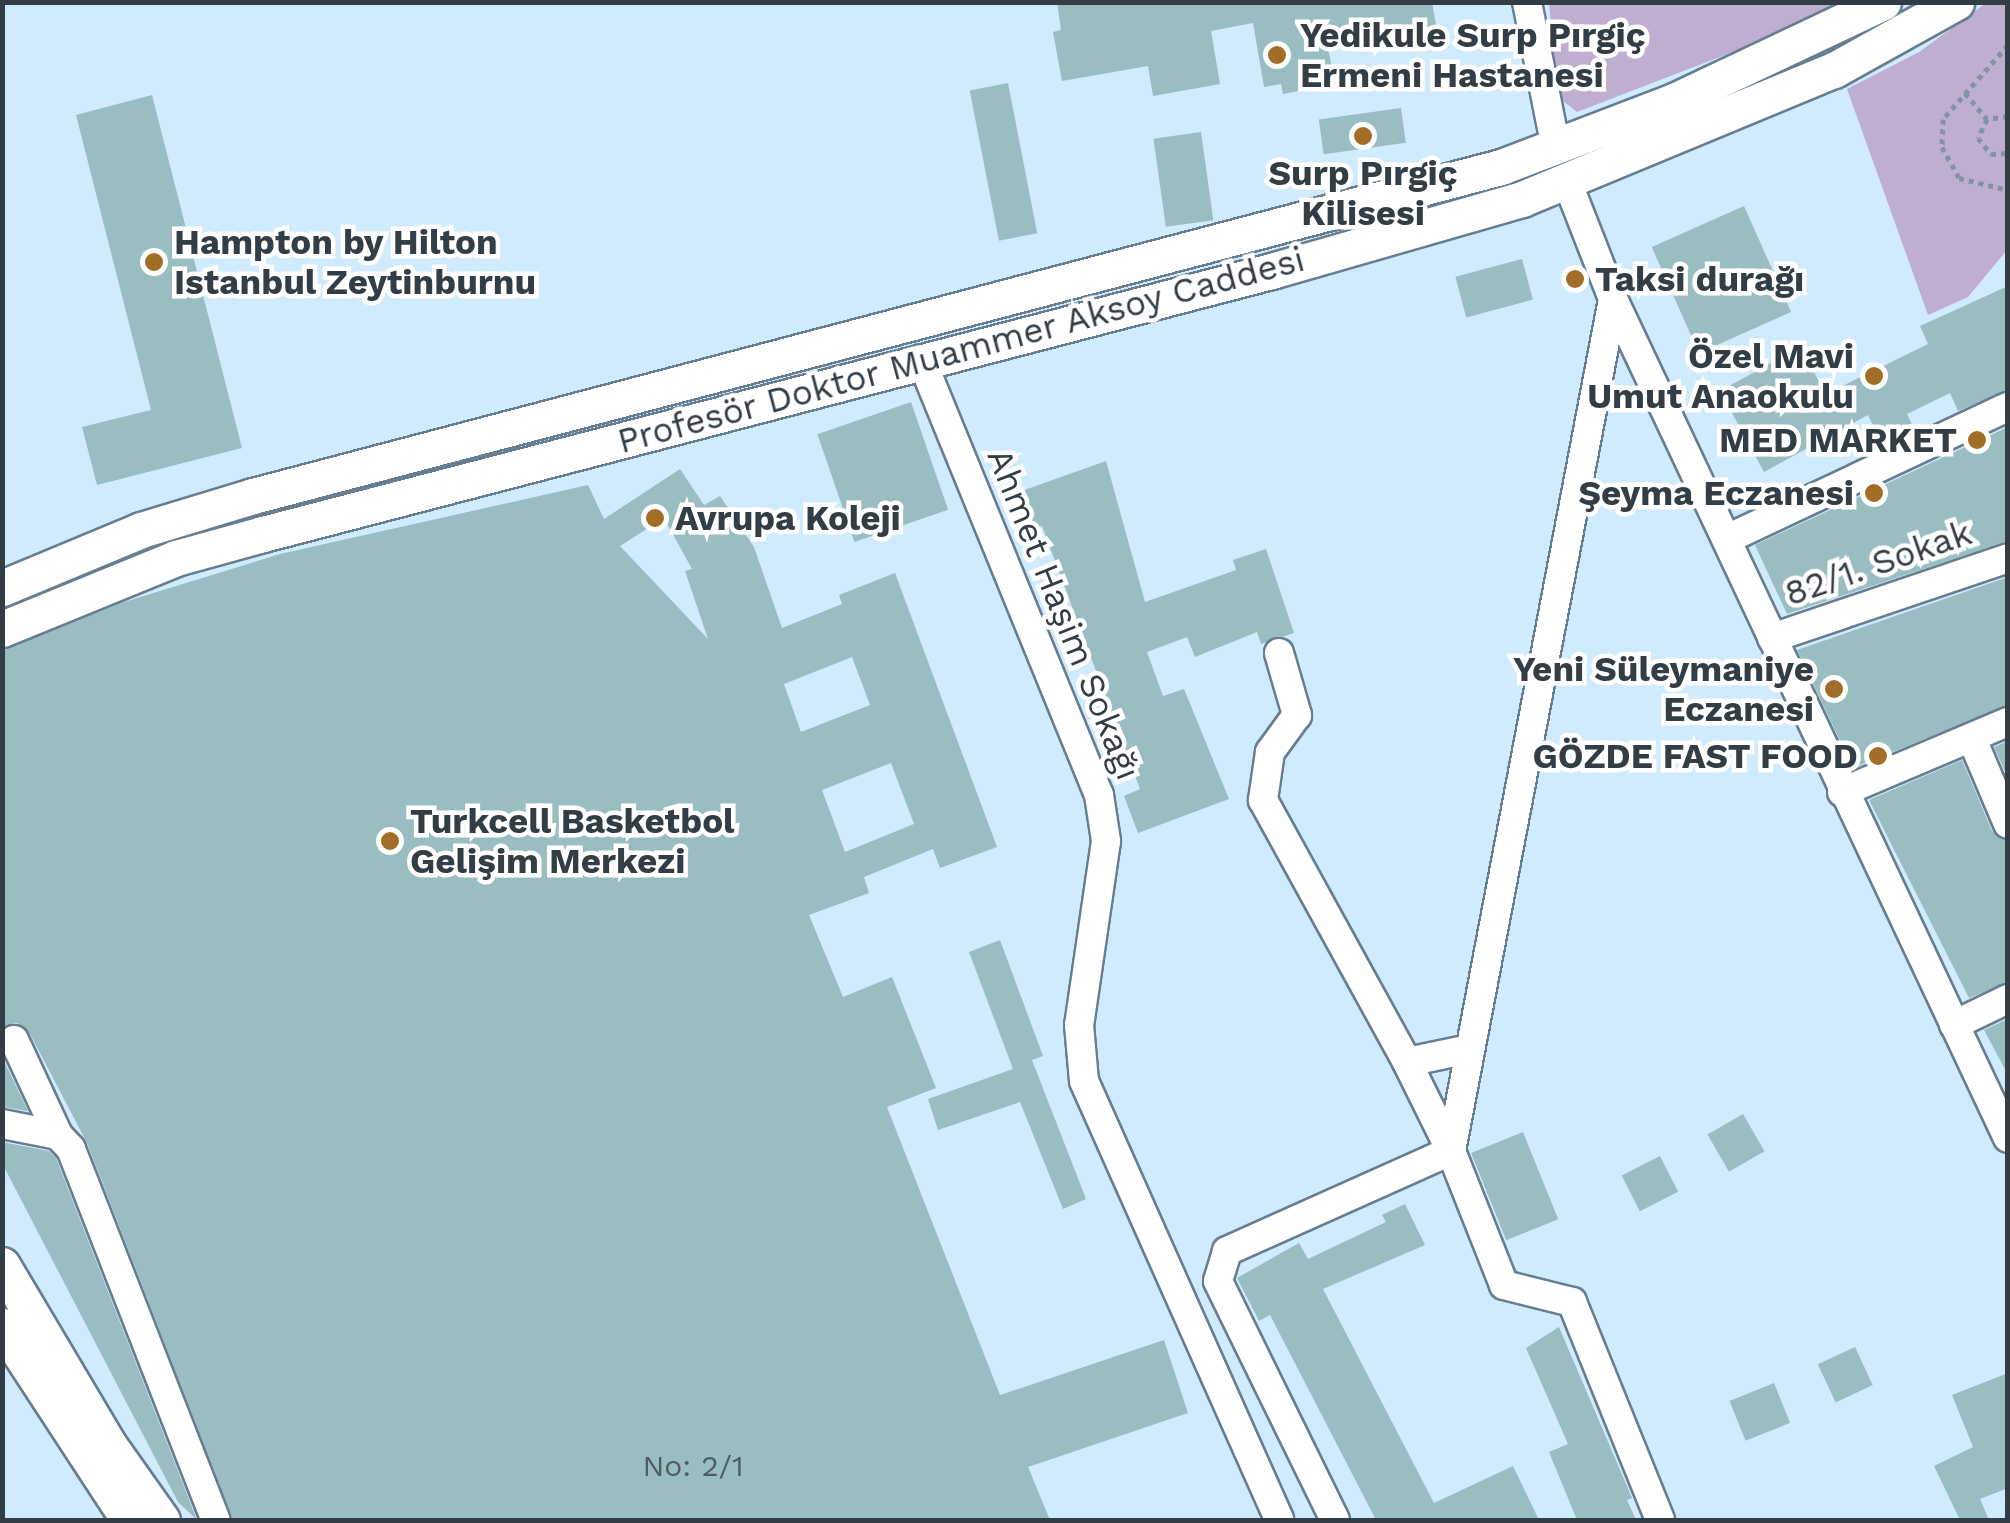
<!DOCTYPE html>
<html>
<head>
<meta charset="utf-8">
<style>
	body { margin:0 }
	#map { position:relative; width:2010px; height:1523px; overflow:hidden; background:#d0eafe; font-family:"Work Sans",sans-serif }
	div>[style] { position:absolute }
	.green>* { inset:0; background:#c0aed0 }
	.building>* { inset:0; background:#9abdc2; transform-origin:0 0 }
	.path>* { height:5px; margin-top:-2.5px; transform-origin:0; background:repeating-linear-gradient(90deg,#8294a2 0 5px,transparent 0 10px) }
	.roads { filter:drop-shadow(2px 0 #667e90) drop-shadow(-2px 0 #667e90) drop-shadow(0 2px #667e90) drop-shadow(0 -2px #667e90) }
	.minor>* { height:28px; margin:-14px; padding:0 14px; transform-origin:14px; border-radius:14px; background:#fff }
	.major>* { height:35px; margin:-17.5px; padding:0 17.5px; transform-origin:17.5px; border-radius:17.5px; background:#fff }
	.dots>* { width:28px; height:28px; translate:-50% -50%; box-sizing:border-box; border:5px solid #fff; border-radius:50% }
	span { translate:-50% -50%; white-space:nowrap; text-align:center; line-height:1.15; -webkit-text-stroke:9px #fff; paint-order:stroke }
	.number-label { font-size:30px; color:#4d5d64 }
	.number-label span { -webkit-text-stroke-width:0 }
	.poi-label { font-size:35px; color:#333d45; font-weight:700 }
	.left { translate:0 -50%; text-align:left }
	.right { translate:-100% -50%; text-align:right }
	.street-label { font-size:35px; color:#333d45 }
	.frame { position:absolute; inset:0; border:5px solid #333d45; pointer-events:none }
</style>
</head>
<body>
<div id="map">
	<div class="green">
		<div style="clip-path:polygon(1549px 3px,1842px 3px,1769px 38px,1577px 112px,1558px 97px)"></div>
		<div style="clip-path:polygon(1986px 3px,2007px 3px,2007px 250px,1968px 297px,1928px 315px,1847px 89px,1919px 52px)"></div>
	</div>
	<div class="building">
		<div style="clip-path:polygon(1057px 2px,1432px 2px,1439px 42px,1384px 51px,1382px 38px,1328px 47px,1333px 75px,1312px 78px,1314px 88px,1283px 94px,1281px 84px,1264px 87px,1253px 23px,1211px 31px,1220px 84px,1153px 96px,1148px 66px,1062px 81px,1053px 32px,1061px 30px)"></div>
		<div style="left:1008px;top:83px;width:153px;height:39px;rotate:79deg"></div>
		<div style="clip-path:polygon(152px 95px,242px 448px,97px 485px,82px 427px,151px 410px,76px 115px)"></div>
		<div style="left:1401px;top:108px;width:35px;height:83px;rotate:82deg"></div>
		<div style="left:1201px;top:132px;width:89px;height:48px;rotate:82deg"></div>
		<div style="left:1744px;top:206px;width:116px;height:101px;rotate:66deg"></div>
		<div style="left:1522px;top:259px;width:42px;height:69px;rotate:75deg"></div>
		<div style="clip-path:polygon(2008px 286px,2008px 390px,1958px 411px,1950px 393px,1907px 414px,1915px 431px,1883px 446px,1868px 415px,1764px 472px,1720px 391px,1800px 347px,1826px 394px,1928px 344px,1920px 326px)"></div>
		<div style="left:911px;top:402px;width:114px;height:99px;rotate:71deg"></div>
		<div style="clip-path:polygon(2008px 427px,2008px 541px,1787px 614px,1755px 545px)"></div>
		<div style="clip-path:polygon(1106px 461px,1145px 602px,1236px 570px,1233px 560px,1266px 549px,1294px 633px,1261px 644px,1257px 632px,1195px 657px,1187px 637px,1147px 652px,1163px 696px,1184px 689px,1229px 799px,1138px 833px,1124px 796px,1140px 789px,1042px 526px,1027px 532px,1013px 494px)"></div>
		<div style="clip-path:polygon(evenodd,680px 469px,704px 505px,720px 496px,754px 547px,782px 628px,842px 604px,839px 595px,895px 573px,997px 847px,940px 868px,933px 849px,864px 877px,869px 893px,809px 915px,843px 997px,892px 977px,936px 1088px,887px 1107px,1000px 1395px,1164px 1340px,1188px 1413px,1028px 1467px,1050px 1520px,233px 1520px,87px 1143px,29px 1032px,17px 1023px,2px 1027px,2px 650px,124px 602px,280px 554px,588px 485px,604px 519px,680px 469px,664px 518px,692px 569px,685px 571px,708px 639px,620px 546px,664px 518px,680px 469px,852px 657px,870px 705px,801px 732px,784px 684px,852px 657px,680px 469px,891px 763px,914px 824px,845px 852px,822px 790px,891px 763px)"></div>
		<div style="clip-path:polygon(2008px 577px,2008px 705px,1853px 768px,1797px 650px)"></div>
		<div style="clip-path:polygon(2008px 741px,2008px 778px,1994px 747px)"></div>
		<div style="clip-path:polygon(1962px 760px,1992px 831px,2008px 841px,2008px 982px,1969px 998px,1869px 800px)"></div>
		<div style="clip-path:polygon(1000px 940px,1043px 1056px,1032px 1060px,1086px 1199px,1063px 1209px,1020px 1102px,938px 1130px,928px 1099px,1013px 1069px,969px 952px)"></div>
		<div style="clip-path:polygon(2008px 1019px,2008px 1075px,1984px 1030px)"></div>
		<div style="clip-path:polygon(2px 1057px,28px 1111px,2px 1107px)"></div>
		<div style="left:1743px;top:1114px;width:43px;height:41px;rotate:60deg"></div>
		<div style="left:1523px;top:1132px;width:94px;height:56px;rotate:68deg"></div>
		<div style="clip-path:polygon(2px 1142px,49px 1151px,56px 1158px,197px 1520px,178px 1502px,2px 1163px)"></div>
		<div style="left:1660px;top:1156px;width:40px;height:43px;rotate:63deg"></div>
		<div style="clip-path:polygon(1405px 1204px,1425px 1245px,1323px 1289px,1434px 1503px,1513px 1466px,1539px 1520px,1376px 1520px,1270px 1315px,1259px 1321px,1237px 1278px,1299px 1243px,1308px 1259px,1386px 1222px,1382px 1215px)"></div>
		<div style="clip-path:polygon(1559px 1327px,1632px 1498px,1627px 1500px,1636px 1520px,1577px 1520px,1549px 1452px,1568px 1444px,1526px 1348px)"></div>
		<div style="left:1855px;top:1347px;width:42px;height:41px;rotate:65deg"></div>
		<div style="clip-path:polygon(2008px 1373px,2008px 1488px,1980px 1499px,1989px 1520px,1960px 1520px,1934px 1466px,1973px 1447px,1952px 1395px)"></div>
		<div style="left:1774px;top:1383px;width:43px;height:48px;rotate:68deg"></div>
	</div>
	<div class="path">
		<div style="left:2008px;top:45px;width:98px;rotate:131.3deg"></div>
		<div style="left:1943px;top:119px;width:28px;rotate:92deg"></div>
		<div style="left:1942px;top:147px;width:35px;rotate:61deg"></div>
		<div style="left:1959px;top:178px;width:50px;rotate:13.8deg"></div>
		<div style="left:1965px;top:93px;width:34px;rotate:50deg"></div>
		<div style="left:2008px;top:116px;width:21px;rotate:172deg"></div>
		<div style="left:1987px;top:119px;width:21px;rotate:115deg"></div>
		<div style="left:1978px;top:138px;width:21px;rotate:51deg"></div>
		<div style="left:1991px;top:154px;width:17px;rotate:-3deg"></div>
	</div>
	<div class="roads">
		<div class="minor">
			<div style="left:1527px;top:2px;width:150px;rotate:78.8deg"></div>
			<div style="left:1568px;top:184px;width:123px;rotate:68.6deg"></div>
			<div style="left:1613px;top:299px;width:927px;rotate:64.79deg"></div>
			<div style="left:921px;top:359px;width:471px;rotate:67.8deg"></div>
			<div style="left:1099px;top:795px;width:47px;rotate:81.3deg"></div>
			<div style="left:1106px;top:841px;width:186px;rotate:98.3deg"></div>
			<div style="left:1079px;top:1025px;width:56px;rotate:84.9deg"></div>
			<div style="left:1084px;top:1081px;width:480px;rotate:66deg"></div>
			<div style="left:1727px;top:539px;width:310px;rotate:-25.2deg"></div>
			<div style="left:1772px;top:638px;width:249px;rotate:-18.7deg"></div>
			<div style="left:1279px;top:653px;width:65px;rotate:73.8deg"></div>
			<div style="left:1297px;top:715px;width:46px;rotate:126.1deg"></div>
			<div style="left:1270px;top:752px;width:49px;rotate:98.3deg"></div>
			<div style="left:1263px;top:800px;width:299px;rotate:61.2deg"></div>
			<div style="left:1407px;top:1062px;width:64px;rotate:-11.7deg"></div>
			<div style="left:1972px;top:739px;width:92px;rotate:67deg"></div>
			<div style="left:1842px;top:792px;width:180px;rotate:-22.9deg"></div>
			<div style="left:1954px;top:1025px;width:60px;rotate:-25.7deg"></div>
			<div style="left:14px;top:1040px;width:105px;rotate:65.1deg"></div>
			<div style="left:1407px;top:1062px;width:99px;rotate:63.7deg"></div>
			<div style="left:1451px;top:1151px;width:144px;rotate:68.4deg"></div>
			<div style="left:1504px;top:1285px;width:70px;rotate:14deg"></div>
			<div style="left:1572px;top:1302px;width:235px;rotate:68deg"></div>
			<div style="left:2px;top:1124px;width:57px;rotate:11.1deg"></div>
			<div style="left:58px;top:1135px;width:19px;rotate:47deg"></div>
			<div style="left:71px;top:1149px;width:398px;rotate:68.7deg"></div>
			<div style="left:1335px;top:1520px;width:266px;rotate:-116.1deg"></div>
			<div style="left:1218px;top:1281px;width:31px;rotate:-73deg"></div>
			<div style="left:1227px;top:1251px;width:245px;rotate:-24.1deg"></div>
			<div style="left:1451px;top:1151px;width:867px;rotate:-79.23deg"></div>
		</div>
		<div class="major">
			<div style="left:2px;top:588px;width:151px;rotate:-22.6deg"></div>
			<div style="left:141px;top:530px;width:117px;rotate:-16.9deg"></div>
			<div style="left:253px;top:496px;width:1291px;rotate:-14.77deg"></div>
			<div style="left:1501px;top:167px;width:187px;rotate:-20.9deg"></div>
			<div style="left:1676px;top:100px;width:229px;rotate:-25.3deg"></div>
			<div style="left:2px;top:629px;width:188px;rotate:-22.2deg"></div>
			<div style="left:176px;top:558px;width:90px;rotate:-15.4deg"></div>
			<div style="left:263px;top:534px;width:1042px;rotate:-14.62deg"></div>
			<div style="left:1271px;top:271px;width:261px;rotate:-16deg"></div>
			<div style="left:1522px;top:199px;width:338px;rotate:-22.5deg"></div>
			<div style="left:1834px;top:70px;width:140px;rotate:-29.1deg"></div>
			<div style="left:2px;top:1265px;width:209px;rotate:59.3deg"></div>
			<div style="left:109px;top:1445px;width:92px;rotate:54.8deg"></div>
			<div style="left:2px;top:1326px;width:232px;rotate:56.8deg"></div>
		</div>
	</div>
	<div class="dots">
		<div style="left:1277px;top:55px;background:#a26d26"></div>
		<div style="left:1363px;top:136px;background:#a26d26"></div>
		<div style="left:154px;top:262px;background:#a26d26"></div>
		<div style="left:1575px;top:279px;background:#a26d26"></div>
		<div style="left:1874px;top:376px;background:#a26d26"></div>
		<div style="left:1977px;top:440px;background:#a26d26"></div>
		<div style="left:1874px;top:493px;background:#a26d26"></div>
		<div style="left:655px;top:518px;background:#a26d26"></div>
		<div style="left:1834px;top:689px;background:#a26d26"></div>
		<div style="left:1878px;top:756px;background:#a26d26"></div>
		<div style="left:390px;top:841px;background:#a26d26"></div>
	</div>
	<div class="number-label">
		<span style="left:693px;top:1466px">No: 2/1</span>
	</div>
	<div class="poi-label">
		<span class="left" style="left:1300px;top:55px">Yedikule Surp Pırgiç<br>Ermeni Hastanesi</span>
		<span style="left:1363px;top:193px">Surp Pırgiç<br>Kilisesi</span>
		<span class="left" style="left:174px;top:262px">Hampton by Hilton<br>Istanbul Zeytinburnu</span>
		<span class="left" style="left:1595px;top:279px">Taksi durağı</span>
		<span class="right" style="left:1854px;top:376px">Özel Mavi<br>Umut Anaokulu</span>
		<span class="right" style="left:1957px;top:440px">MED MARKET</span>
		<span class="right" style="left:1854px;top:493px">Şeyma Eczanesi</span>
		<span class="left" style="left:675px;top:518px">Avrupa Koleji</span>
		<span class="right" style="left:1814px;top:689px">Yeni Süleymaniye<br>Eczanesi</span>
		<span class="right" style="left:1858px;top:756px">GÖZDE FAST FOOD</span>
		<span class="left" style="left:410px;top:841px">Turkcell Basketbol<br>Gelişim Merkezi</span>
	</div>
	<div class="street-label">
		<span style="left:961px;top:350px;rotate:-15deg">Profesör Doktor Muammer Aksoy Caddesi</span>
		<span style="left:1878px;top:563px;rotate:-19deg">82/1. Sokak</span>
		<span style="left:1064px;top:614px;rotate:68deg">Ahmet Haşim Sokağı</span>
	</div>
	<div class="frame"></div>
</div>
</body>
</html>
